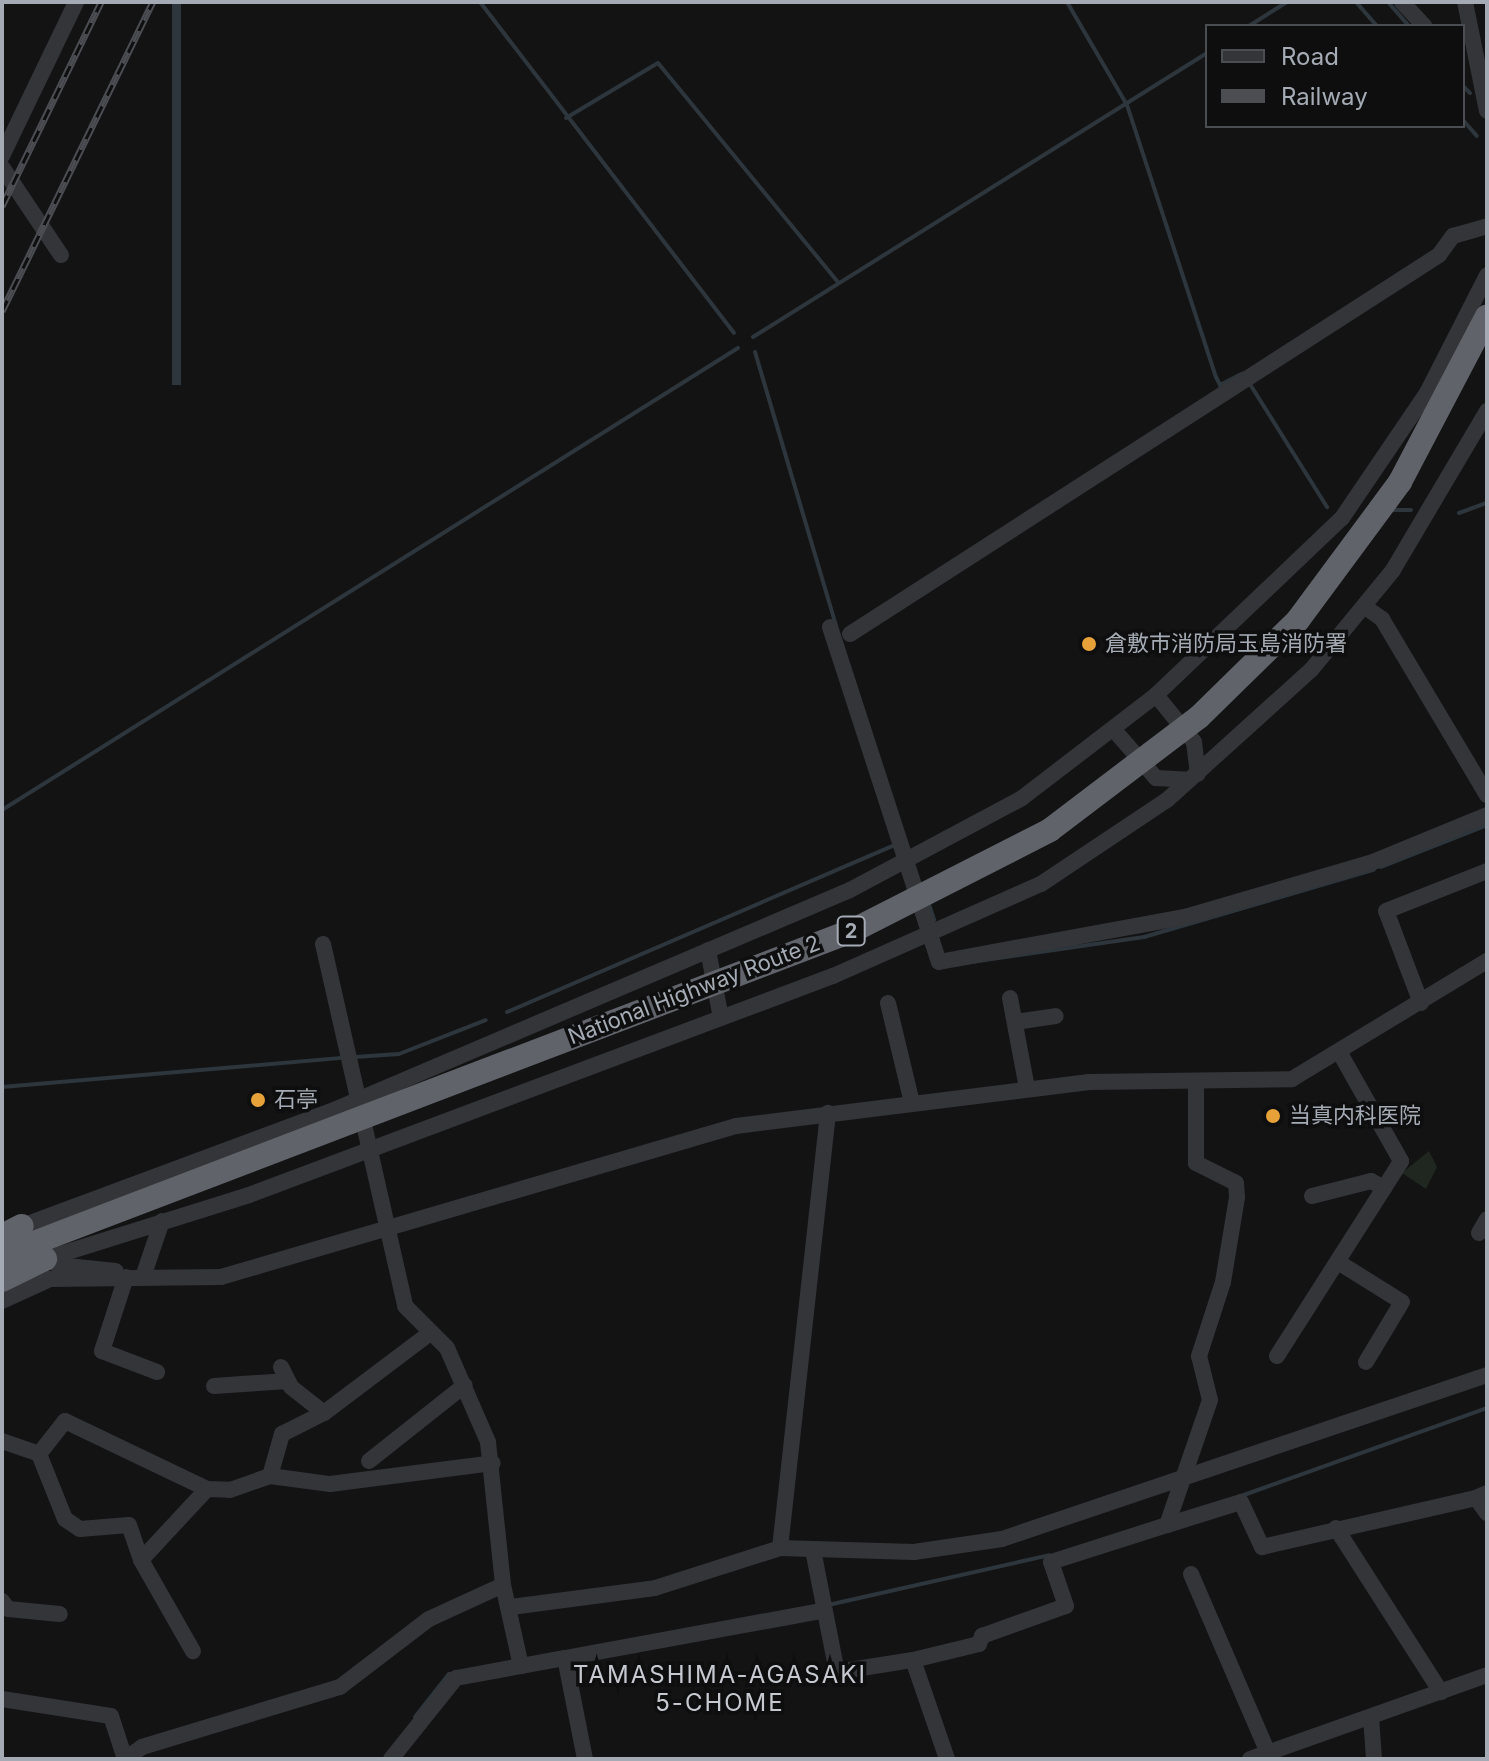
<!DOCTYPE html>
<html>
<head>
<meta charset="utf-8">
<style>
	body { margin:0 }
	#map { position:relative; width:1489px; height:1761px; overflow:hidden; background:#131314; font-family:Inter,"Noto Sans JP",sans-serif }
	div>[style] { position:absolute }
	.green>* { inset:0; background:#1f2720 }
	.water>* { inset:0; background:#2d363c; transform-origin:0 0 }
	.stream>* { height:4px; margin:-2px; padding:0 2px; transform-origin:2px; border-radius:2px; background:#2d363c }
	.minor>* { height:16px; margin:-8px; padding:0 8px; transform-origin:8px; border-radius:8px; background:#343539 }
	.highway>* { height:24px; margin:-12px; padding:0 12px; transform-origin:12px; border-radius:12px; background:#60636a }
	.rail>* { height:7px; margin-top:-3.5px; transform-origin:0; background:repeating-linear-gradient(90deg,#0e0e0f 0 12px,#4b4d52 0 24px); box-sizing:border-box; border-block:2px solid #4b4d52 }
	.highway-bridge>* { height:24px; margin:-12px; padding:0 12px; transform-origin:12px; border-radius:12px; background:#60636a }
	.dots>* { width:22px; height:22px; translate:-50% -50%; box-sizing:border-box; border:4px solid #0e0e0f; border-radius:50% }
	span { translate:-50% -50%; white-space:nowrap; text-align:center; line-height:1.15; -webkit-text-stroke:7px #0e0e0f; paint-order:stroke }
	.shield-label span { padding:2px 6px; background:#0e0e0f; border:2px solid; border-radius:6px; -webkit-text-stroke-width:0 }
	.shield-label { font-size:20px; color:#a5abb4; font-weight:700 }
	.poi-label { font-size:22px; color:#a5abb4 }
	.left { translate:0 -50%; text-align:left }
	.street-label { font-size:22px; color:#a5abb4 }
	.neighbourhood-label { font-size:24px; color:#c6c9d0; letter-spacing:2px }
	.frame { position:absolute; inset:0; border:4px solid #a5abb4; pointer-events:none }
	.legend { position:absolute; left:1205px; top:24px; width:260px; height:104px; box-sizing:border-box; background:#0e0e0f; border:2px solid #4a4d51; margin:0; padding:10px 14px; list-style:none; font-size:24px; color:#a5abb4 }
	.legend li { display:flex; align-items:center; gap:16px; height:40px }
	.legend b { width:40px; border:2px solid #4a4d51 }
</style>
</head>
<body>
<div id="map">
	<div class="green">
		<div style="clip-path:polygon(1429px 1151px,1437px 1167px,1426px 1189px,1402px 1173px)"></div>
	</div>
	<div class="water">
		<div style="left:172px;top:2px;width:9px;height:383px"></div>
	</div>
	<div class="stream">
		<div style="left:480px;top:2px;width:417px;rotate:52.5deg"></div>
		<div style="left:1067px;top:2px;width:119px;rotate:59.8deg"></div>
		<div style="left:1127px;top:105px;width:286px;rotate:71.9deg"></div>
		<div style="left:1216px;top:377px;width:9px;rotate:63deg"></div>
		<div style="left:1220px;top:385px;width:25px;rotate:-27deg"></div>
		<div style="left:1356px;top:2px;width:32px;rotate:49deg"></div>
		<div style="left:1388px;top:2px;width:32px;rotate:49deg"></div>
		<div style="left:1249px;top:26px;width:45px;rotate:-32.3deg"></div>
		<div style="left:1463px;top:86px;width:10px;rotate:45deg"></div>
		<div style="left:566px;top:118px;width:107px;rotate:-30.9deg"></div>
		<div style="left:658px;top:63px;width:283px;rotate:50.6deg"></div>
		<div style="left:1463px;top:120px;width:21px;rotate:49deg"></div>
		<div style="left:753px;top:337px;width:536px;rotate:-32.03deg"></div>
		<div style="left:755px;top:352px;width:285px;rotate:73.5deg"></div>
		<div style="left:1248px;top:381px;width:149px;rotate:57.9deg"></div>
		<div style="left:1391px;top:510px;width:20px"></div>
		<div style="left:1459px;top:513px;width:30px;rotate:-20deg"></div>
		<div style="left:2px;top:810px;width:869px;rotate:-32.12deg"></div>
		<div style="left:1381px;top:867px;width:114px;rotate:-21.6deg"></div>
		<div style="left:928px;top:901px;width:20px;rotate:72deg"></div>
		<div style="left:950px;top:965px;width:196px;rotate:-8.2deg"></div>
		<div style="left:1144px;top:937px;width:239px;rotate:-16.3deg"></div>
		<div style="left:507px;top:1012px;width:425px;rotate:-23.3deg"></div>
		<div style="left:355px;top:1057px;width:44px;rotate:-3.9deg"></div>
		<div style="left:399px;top:1054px;width:93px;rotate:-21.3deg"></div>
		<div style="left:2px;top:1087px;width:341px;rotate:-4.9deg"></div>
		<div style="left:1241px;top:1496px;width:261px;rotate:-19.7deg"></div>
		<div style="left:828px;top:1605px;width:227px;rotate:-12.7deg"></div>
		<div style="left:415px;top:1717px;width:55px;rotate:-51.7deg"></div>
	</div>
	<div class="minor">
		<div style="left:1402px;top:2px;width:33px;rotate:47deg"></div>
		<div style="left:1465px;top:2px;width:111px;rotate:78.6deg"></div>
		<div style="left:2px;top:156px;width:171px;rotate:-64.3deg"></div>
		<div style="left:2px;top:167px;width:106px;rotate:56.2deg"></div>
		<div style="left:1365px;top:607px;width:21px;rotate:35deg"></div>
		<div style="left:1382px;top:619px;width:205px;rotate:59.2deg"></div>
		<div style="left:830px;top:627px;width:352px;rotate:72deg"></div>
		<div style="left:939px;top:962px;width:250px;rotate:-10.4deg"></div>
		<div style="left:1185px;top:917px;width:196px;rotate:-16.3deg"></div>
		<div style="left:1373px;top:862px;width:123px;rotate:-22.4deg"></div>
		<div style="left:850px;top:634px;width:700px;rotate:-32.76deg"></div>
		<div style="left:1439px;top:255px;width:24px;rotate:-54deg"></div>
		<div style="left:1453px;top:236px;width:35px;rotate:-16deg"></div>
		<div style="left:1156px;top:695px;width:60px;rotate:51deg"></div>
		<div style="left:1194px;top:742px;width:32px;rotate:83deg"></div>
		<div style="left:1114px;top:730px;width:64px;rotate:48.8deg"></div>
		<div style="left:1156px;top:778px;width:33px;rotate:3deg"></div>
		<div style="left:323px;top:944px;width:371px;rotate:77.2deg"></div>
		<div style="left:405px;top:1306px;width:59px;rotate:45deg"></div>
		<div style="left:447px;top:1348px;width:103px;rotate:66.4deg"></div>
		<div style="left:488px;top:1442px;width:144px;rotate:84deg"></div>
		<div style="left:503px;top:1585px;width:83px;rotate:77.5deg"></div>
		<div style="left:708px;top:950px;width:69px;rotate:79.2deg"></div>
		<div style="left:1010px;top:998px;width:92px;rotate:79.3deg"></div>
		<div style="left:888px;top:1003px;width:103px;rotate:76.5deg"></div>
		<div style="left:1421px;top:1003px;width:98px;rotate:-110.8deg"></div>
		<div style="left:1386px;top:911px;width:109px;rotate:-21.6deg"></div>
		<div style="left:1015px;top:1022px;width:41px;rotate:-8.3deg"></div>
		<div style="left:1312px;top:1196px;width:61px;rotate:-14.3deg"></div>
		<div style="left:1371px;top:1181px;width:15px;rotate:28deg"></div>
		<div style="left:22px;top:1226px;width:335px;rotate:-20.4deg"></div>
		<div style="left:336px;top:1109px;width:559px;rotate:-23.08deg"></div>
		<div style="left:850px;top:890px;width:195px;rotate:-28.1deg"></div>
		<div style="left:1022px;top:798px;width:169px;rotate:-37.5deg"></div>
		<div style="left:1156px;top:695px;width:257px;rotate:-43.6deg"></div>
		<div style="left:1342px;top:518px;width:151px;rotate:-55.8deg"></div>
		<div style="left:1427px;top:393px;width:132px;rotate:-63deg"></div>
		<div style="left:1479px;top:1233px;width:16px;rotate:-60deg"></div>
		<div style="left:43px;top:1255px;width:18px;rotate:34deg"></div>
		<div style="left:58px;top:1265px;width:58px;rotate:5.9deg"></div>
		<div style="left:45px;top:1259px;width:214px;rotate:-17.4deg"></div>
		<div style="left:249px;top:1195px;width:624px;rotate:-20.56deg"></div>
		<div style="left:833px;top:976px;width:227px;rotate:-23.9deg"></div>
		<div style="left:1041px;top:884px;width:151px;rotate:-33.7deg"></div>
		<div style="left:1167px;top:800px;width:194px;rotate:-42.1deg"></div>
		<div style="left:1311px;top:670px;width:129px;rotate:-50.6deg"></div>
		<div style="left:1393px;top:570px;width:185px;rotate:-59.4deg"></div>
		<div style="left:1338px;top:1262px;width:75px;rotate:32deg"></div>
		<div style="left:1402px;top:1302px;width:70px;rotate:121deg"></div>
		<div style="left:126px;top:1277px;width:78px;rotate:108deg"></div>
		<div style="left:102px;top:1351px;width:59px;rotate:20.9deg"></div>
		<div style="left:143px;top:1277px;width:59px;rotate:-71.3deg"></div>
		<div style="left:2px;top:1301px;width:53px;rotate:-24.6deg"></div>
		<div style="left:50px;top:1279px;width:171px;rotate:-0.7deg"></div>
		<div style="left:221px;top:1277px;width:537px;rotate:-16.34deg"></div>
		<div style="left:736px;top:1126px;width:356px;rotate:-7.1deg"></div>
		<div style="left:1089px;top:1082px;width:203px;rotate:-0.8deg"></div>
		<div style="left:1292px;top:1079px;width:228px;rotate:-31.2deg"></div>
		<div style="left:1277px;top:1356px;width:231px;rotate:-57.5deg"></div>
		<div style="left:1401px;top:1161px;width:122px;rotate:-119.5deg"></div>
		<div style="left:281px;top:1367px;width:22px;rotate:63deg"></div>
		<div style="left:291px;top:1387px;width:42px;rotate:38.2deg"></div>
		<div style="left:324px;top:1413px;width:133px;rotate:-37deg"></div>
		<div style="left:214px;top:1386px;width:74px;rotate:-3.9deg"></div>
		<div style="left:2px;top:1441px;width:39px;rotate:19deg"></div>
		<div style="left:39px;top:1454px;width:42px;rotate:-51.8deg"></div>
		<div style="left:65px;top:1421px;width:157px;rotate:25.6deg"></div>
		<div style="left:207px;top:1489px;width:23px;rotate:2deg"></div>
		<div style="left:230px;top:1490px;width:42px;rotate:-19.3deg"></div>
		<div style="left:270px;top:1476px;width:61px;rotate:7.6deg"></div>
		<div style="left:330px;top:1484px;width:164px;rotate:-7.3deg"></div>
		<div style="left:39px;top:1454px;width:70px;rotate:68.2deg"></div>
		<div style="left:65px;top:1519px;width:18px;rotate:34deg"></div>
		<div style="left:80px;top:1529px;width:49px;rotate:-4.7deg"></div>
		<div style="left:129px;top:1525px;width:37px;rotate:71deg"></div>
		<div style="left:141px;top:1560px;width:97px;rotate:-47.1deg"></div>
		<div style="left:369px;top:1461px;width:122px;rotate:-38.4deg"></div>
		<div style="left:270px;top:1476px;width:44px;rotate:-74.1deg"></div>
		<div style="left:282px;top:1434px;width:47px;rotate:-26.6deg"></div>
		<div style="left:1487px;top:1493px;width:12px;rotate:156deg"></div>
		<div style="left:1476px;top:1498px;width:19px;rotate:54deg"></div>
		<div style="left:1167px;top:1525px;width:77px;rotate:-17.3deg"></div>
		<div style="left:1241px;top:1502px;width:50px;rotate:65deg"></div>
		<div style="left:1262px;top:1547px;width:220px;rotate:-12.9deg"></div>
		<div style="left:1336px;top:1528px;width:195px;rotate:57.4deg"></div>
		<div style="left:780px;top:1548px;width:438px;rotate:-83.7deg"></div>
		<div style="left:813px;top:1550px;width:124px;rotate:78.9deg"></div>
		<div style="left:837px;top:1672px;width:77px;rotate:-9deg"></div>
		<div style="left:913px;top:1660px;width:105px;rotate:71deg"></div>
		<div style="left:141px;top:1560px;width:105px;rotate:60.3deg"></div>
		<div style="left:1191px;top:1574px;width:195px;rotate:66.7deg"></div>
		<div style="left:2px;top:1601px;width:10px;rotate:53deg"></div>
		<div style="left:8px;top:1609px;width:52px;rotate:5.5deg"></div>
		<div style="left:511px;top:1607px;width:145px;rotate:-7.5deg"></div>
		<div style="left:655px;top:1588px;width:131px;rotate:-17.7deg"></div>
		<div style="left:780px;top:1548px;width:134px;rotate:1.7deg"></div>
		<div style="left:914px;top:1552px;width:89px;rotate:-8.4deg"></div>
		<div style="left:1002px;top:1539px;width:512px;rotate:-18.68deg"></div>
		<div style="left:565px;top:1658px;width:261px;rotate:-10.4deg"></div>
		<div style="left:913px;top:1660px;width:68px;rotate:-13.6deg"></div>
		<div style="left:979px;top:1644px;width:9px;rotate:-69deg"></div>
		<div style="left:982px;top:1636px;width:89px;rotate:-19.7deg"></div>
		<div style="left:1066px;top:1606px;width:46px;rotate:-108.8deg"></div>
		<div style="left:1051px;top:1562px;width:122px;rotate:-17.7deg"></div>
		<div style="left:1167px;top:1525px;width:132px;rotate:-71deg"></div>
		<div style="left:1210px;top:1400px;width:45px;rotate:-104deg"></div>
		<div style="left:1199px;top:1356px;width:78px;rotate:-72deg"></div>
		<div style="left:1223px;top:1282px;width:86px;rotate:-80.6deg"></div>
		<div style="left:1237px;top:1197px;width:14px;rotate:-94deg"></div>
		<div style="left:1236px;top:1183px;width:45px;rotate:-153.4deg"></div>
		<div style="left:1196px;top:1163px;width:82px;rotate:-90deg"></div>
		<div style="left:2px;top:1699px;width:110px;rotate:8.9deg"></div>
		<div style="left:111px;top:1716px;width:45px;rotate:72deg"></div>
		<div style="left:1371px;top:1717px;width:42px;rotate:85.9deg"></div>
		<div style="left:125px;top:1759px;width:21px;rotate:-35deg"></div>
		<div style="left:142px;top:1747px;width:207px;rotate:-16.9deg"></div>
		<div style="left:340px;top:1687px;width:112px;rotate:-37.4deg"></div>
		<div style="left:429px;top:1619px;width:81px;rotate:-24.7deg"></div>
		<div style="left:391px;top:1759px;width:104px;rotate:-51.3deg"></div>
		<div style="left:456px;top:1678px;width:111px;rotate:-10.4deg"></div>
		<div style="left:565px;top:1658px;width:103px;rotate:78.8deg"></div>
		<div style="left:1250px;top:1759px;width:251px;rotate:-19.5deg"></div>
	</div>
	<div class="highway">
		<div style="left:2px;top:1236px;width:22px;rotate:-27deg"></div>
		<div style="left:2px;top:1280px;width:48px;rotate:-26deg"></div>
	</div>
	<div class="rail">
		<div style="left:2px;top:206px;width:227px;rotate:-64.1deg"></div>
		<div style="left:2px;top:311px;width:344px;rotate:-64deg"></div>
	</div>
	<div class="highway-bridge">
		<div style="left:2px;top:1255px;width:912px;rotate:-20.88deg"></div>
		<div style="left:854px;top:930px;width:220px;rotate:-27deg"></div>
		<div style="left:1050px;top:830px;width:187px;rotate:-37.2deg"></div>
		<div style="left:1199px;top:717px;width:139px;rotate:-44.4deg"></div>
		<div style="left:1298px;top:620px;width:172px;rotate:-53.5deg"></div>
		<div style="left:1400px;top:482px;width:187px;rotate:-62.3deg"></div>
	</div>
	<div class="dots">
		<div style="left:1089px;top:644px;background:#e6a239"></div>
		<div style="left:258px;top:1100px;background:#e6a239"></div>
		<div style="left:1273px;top:1116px;background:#e6a239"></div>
	</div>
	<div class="shield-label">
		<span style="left:851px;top:931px">2</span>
	</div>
	<div class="poi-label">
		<span class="left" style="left:1105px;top:644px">倉敷市消防局玉島消防署</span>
		<span class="left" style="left:274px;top:1100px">石亭</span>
		<span class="left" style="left:1289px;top:1116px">当真内科医院</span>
	</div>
	<div class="street-label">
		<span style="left:694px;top:990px;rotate:-21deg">National Highway Route 2</span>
	</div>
	<div class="neighbourhood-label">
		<span style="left:720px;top:1689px">TAMASHIMA-AGASAKI<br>5-CHOME</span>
	</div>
	<div class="frame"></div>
	<ul class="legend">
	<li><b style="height:10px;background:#343539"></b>Road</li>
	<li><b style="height:10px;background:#4b4d52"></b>Railway</li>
	</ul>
</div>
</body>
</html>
